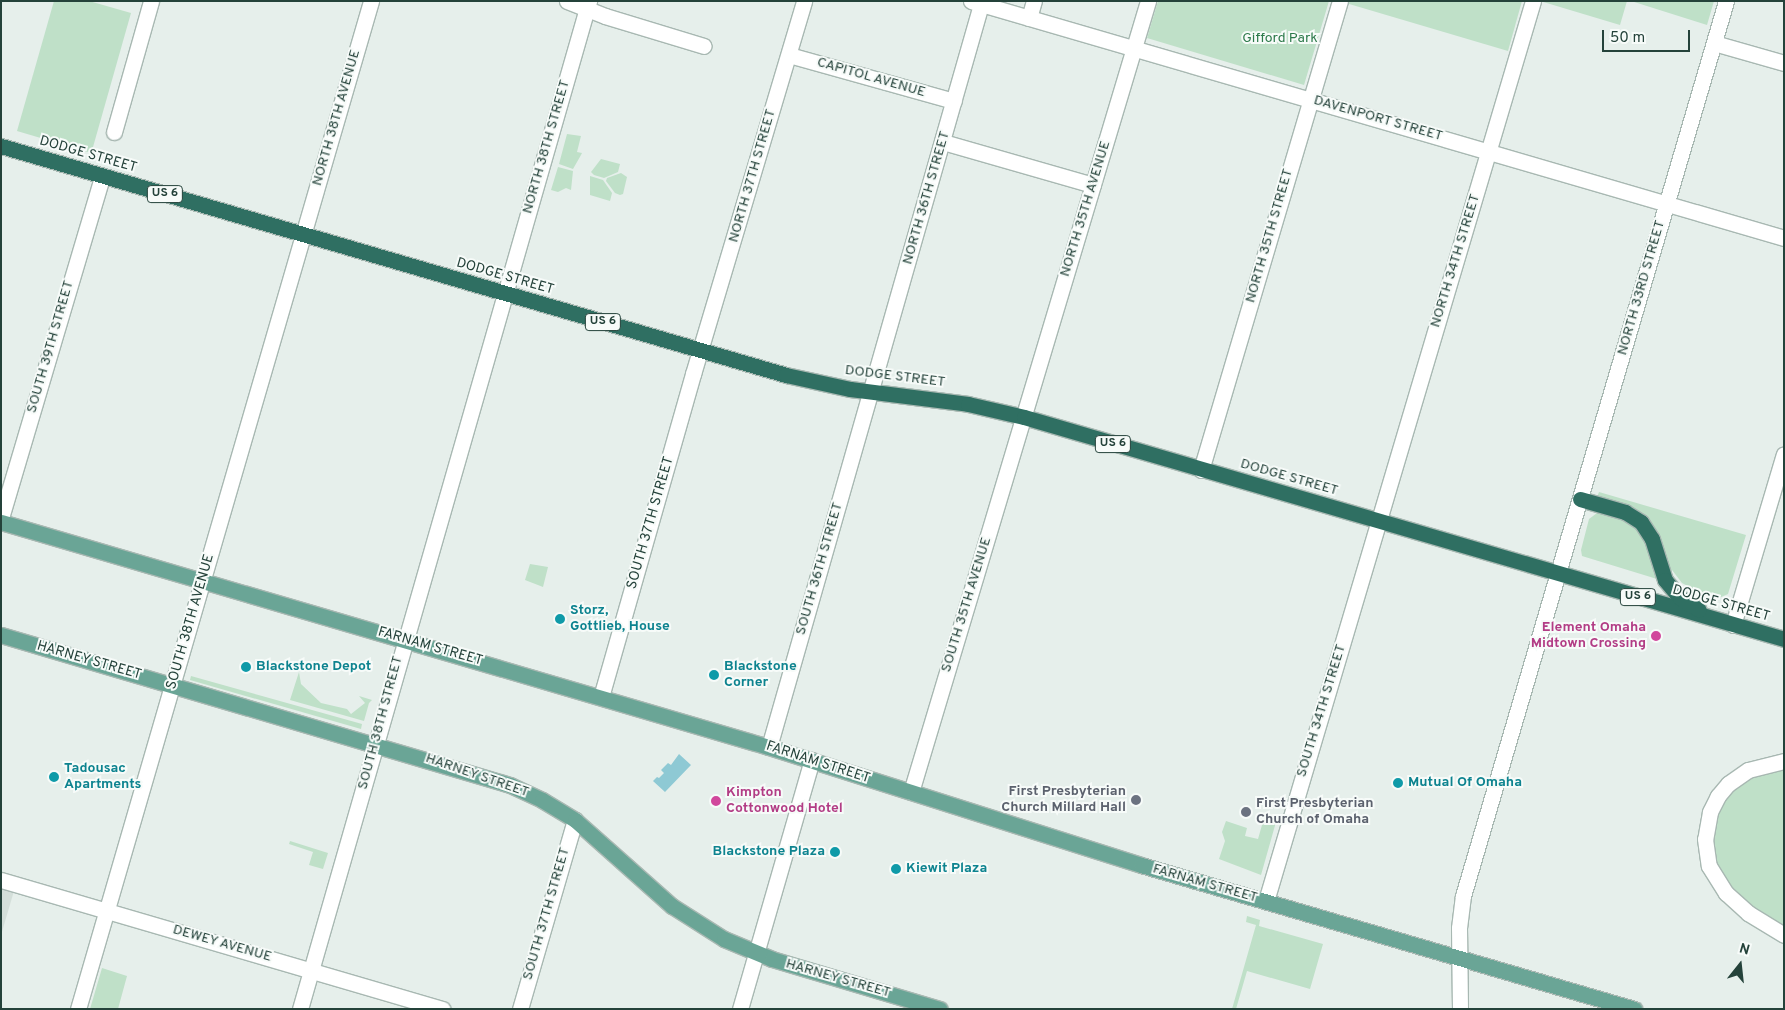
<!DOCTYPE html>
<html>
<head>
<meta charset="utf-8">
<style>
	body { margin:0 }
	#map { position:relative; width:1785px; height:1010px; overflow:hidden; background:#e6efeb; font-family:Overpass,sans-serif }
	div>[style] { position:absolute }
	.built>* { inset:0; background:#d4dfda }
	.green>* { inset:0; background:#bfe0c8 }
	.water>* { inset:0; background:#8ec9d4 }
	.roads { filter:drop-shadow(1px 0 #a8b8b2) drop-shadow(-1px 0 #a8b8b2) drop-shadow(0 1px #a8b8b2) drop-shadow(0 -1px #a8b8b2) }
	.minor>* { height:15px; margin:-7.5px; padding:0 7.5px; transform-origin:7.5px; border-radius:7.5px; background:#fff }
	.major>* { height:15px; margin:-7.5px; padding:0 7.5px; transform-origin:7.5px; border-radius:7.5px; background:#6aa596 }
	.highway>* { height:15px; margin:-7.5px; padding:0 7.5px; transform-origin:7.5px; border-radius:7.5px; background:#2f6f62 }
	.dots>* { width:14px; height:14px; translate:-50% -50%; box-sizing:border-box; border:2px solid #f7fbf9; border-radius:50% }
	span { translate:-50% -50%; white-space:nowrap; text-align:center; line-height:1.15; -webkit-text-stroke:4px #f7fbf9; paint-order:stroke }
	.shield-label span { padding:1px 4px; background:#f7fbf9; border:1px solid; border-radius:4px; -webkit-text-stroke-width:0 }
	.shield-label { font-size:12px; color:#24423a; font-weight:700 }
	.park-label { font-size:14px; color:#2d7a4b }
	.street-label { font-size:14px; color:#24423a }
	.culture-label { font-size:14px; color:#0d838f; font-weight:700 }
	.left { translate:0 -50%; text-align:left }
	.right { translate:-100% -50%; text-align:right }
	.hotel-label { font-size:14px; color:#b23c85; font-weight:700 }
	.worship-label { font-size:14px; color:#5b616d; font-weight:700 }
	.frame { position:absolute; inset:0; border:2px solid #24423a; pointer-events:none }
	.north { position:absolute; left:1715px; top:940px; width:50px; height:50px; -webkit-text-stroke:4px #f7fbf9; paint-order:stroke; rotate:16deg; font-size:14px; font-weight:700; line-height:20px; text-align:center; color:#24423a }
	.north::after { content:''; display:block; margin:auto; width:18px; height:22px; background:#24423a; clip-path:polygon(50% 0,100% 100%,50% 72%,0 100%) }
	.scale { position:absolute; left:1602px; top:30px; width:88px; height:22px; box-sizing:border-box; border:2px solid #24423a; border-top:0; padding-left:6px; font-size:15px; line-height:18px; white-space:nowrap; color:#24423a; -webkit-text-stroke:4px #f7fbf9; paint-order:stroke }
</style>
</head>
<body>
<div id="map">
	<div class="built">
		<div style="clip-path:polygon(1px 888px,14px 891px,1px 935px)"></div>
	</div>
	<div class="green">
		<div style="clip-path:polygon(54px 1px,89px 1px,131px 13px,93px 147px,88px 152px,17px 131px)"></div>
		<div style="clip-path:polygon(1158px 1px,1329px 1px,1304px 85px,1147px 38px)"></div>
		<div style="clip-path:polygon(1339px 1px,1522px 1px,1508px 51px)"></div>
		<div style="clip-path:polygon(1540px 1px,1627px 1px,1620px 25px)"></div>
		<div style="clip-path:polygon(1631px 1px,1714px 1px,1707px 25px)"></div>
		<div style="clip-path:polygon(567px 134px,581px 136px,577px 152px,582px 153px,581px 155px,573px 169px,559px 164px)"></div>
		<div style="clip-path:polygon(601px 159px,620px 164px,618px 172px,604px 178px,594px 175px,591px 172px)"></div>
		<div style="clip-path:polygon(558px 167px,573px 171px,571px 190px,566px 188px,558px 192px,551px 190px)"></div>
		<div style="clip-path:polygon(621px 173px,627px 177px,623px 194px,620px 195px,615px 193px,606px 181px,607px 178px)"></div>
		<div style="clip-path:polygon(590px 176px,603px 180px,612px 193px,610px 201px,590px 195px)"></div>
		<div style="clip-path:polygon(1599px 492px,1746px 535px,1728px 594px,1719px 598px,1697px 591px,1682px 583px,1672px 570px,1667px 573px,1658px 539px,1597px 497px)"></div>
		<div style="clip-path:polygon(1595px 507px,1620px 514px,1643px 528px,1657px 579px,1582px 556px,1581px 550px,1589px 519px,1597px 513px)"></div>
		<div style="clip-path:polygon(530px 564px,548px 567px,543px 587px,525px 580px)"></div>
		<div style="clip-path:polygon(299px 672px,301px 684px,321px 703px,347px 709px,351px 714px,365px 703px,359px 696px,372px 700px,369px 703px,364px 721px,290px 700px)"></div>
		<div style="clip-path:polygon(191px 676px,362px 724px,361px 729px,190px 680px)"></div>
		<div style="clip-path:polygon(1784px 761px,1784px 935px,1748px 913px,1705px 849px,1722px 790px)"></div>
		<div style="clip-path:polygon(1264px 818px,1276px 822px,1261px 875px,1219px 859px,1225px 841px,1222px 832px,1226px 821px,1247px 828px,1245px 836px,1258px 839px)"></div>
		<div style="clip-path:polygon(290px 841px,328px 853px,323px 869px,309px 865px,313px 852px,289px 844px)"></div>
		<div style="clip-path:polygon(1247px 916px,1260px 920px,1259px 926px,1323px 944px,1310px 989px,1247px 971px,1236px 1009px,1232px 1009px,1256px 925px,1246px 922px)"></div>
		<div style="clip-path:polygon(102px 968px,127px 976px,118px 1009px,90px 1009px)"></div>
	</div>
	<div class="water">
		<div style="clip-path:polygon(679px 754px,691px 765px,665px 792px,653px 781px,657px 777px,659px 778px,664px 773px,661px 770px,668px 763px,671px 765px)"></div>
	</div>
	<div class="roads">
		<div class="minor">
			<div style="left:567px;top:1px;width:41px;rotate:21.5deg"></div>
			<div style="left:605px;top:16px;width:103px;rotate:16.9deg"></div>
			<div style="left:971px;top:1px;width:847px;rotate:16.25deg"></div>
			<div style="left:1029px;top:18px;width:18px;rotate:-74deg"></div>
			<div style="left:1714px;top:43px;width:73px;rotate:15.9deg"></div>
			<div style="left:789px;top:55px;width:171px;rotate:15.6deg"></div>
			<div style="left:114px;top:132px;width:136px;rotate:-74.2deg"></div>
			<div style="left:943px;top:142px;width:156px;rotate:16deg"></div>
			<div style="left:1201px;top:470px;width:489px;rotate:-73.5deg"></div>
			<div style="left:1px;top:518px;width:357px;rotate:-73.5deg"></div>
			<div style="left:1733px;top:625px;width:178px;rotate:-73.4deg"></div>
			<div style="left:601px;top:697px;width:336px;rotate:-74.1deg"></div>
			<div style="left:693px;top:374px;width:389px;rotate:-73.4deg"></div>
			<div style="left:769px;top:747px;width:773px;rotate:-74.07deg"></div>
			<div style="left:1784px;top:761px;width:37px;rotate:166deg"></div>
			<div style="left:1748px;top:770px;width:24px;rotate:145deg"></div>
			<div style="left:1728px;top:784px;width:16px;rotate:130deg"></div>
			<div style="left:1718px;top:796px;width:18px;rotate:117deg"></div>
			<div style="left:1710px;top:812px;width:27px;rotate:100deg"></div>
			<div style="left:1705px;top:839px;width:27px;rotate:82deg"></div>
			<div style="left:1709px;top:866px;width:32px;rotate:58deg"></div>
			<div style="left:1726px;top:893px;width:30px;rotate:42deg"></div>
			<div style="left:1748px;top:913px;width:42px;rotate:31.4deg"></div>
			<div style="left:911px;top:792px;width:826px;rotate:-73.32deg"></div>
			<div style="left:1px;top:880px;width:460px;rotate:16.3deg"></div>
			<div style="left:1266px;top:901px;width:939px;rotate:-73.48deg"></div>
			<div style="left:78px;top:1009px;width:1050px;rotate:-73.79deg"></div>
			<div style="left:300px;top:1009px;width:1049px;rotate:-74deg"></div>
			<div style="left:520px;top:1009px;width:197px;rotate:-73.8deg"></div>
			<div style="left:740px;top:1009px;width:259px;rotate:-73.9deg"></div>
			<div style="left:1460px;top:1009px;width:81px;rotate:-90.7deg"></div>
			<div style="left:1459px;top:928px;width:32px;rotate:-83deg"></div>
			<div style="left:1463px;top:896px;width:933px;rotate:-73.62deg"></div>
		</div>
		<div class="major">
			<div style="left:1px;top:522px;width:800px;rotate:16.33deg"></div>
			<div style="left:769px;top:747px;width:390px;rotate:17.6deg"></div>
			<div style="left:1141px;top:865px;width:514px;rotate:16.28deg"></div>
			<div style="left:1px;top:635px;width:531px;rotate:16.42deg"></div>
			<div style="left:510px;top:785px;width:35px;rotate:25deg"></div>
			<div style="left:542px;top:800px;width:39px;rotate:31deg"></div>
			<div style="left:575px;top:820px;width:130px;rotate:41.6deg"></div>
			<div style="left:672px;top:906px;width:62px;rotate:32.4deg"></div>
			<div style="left:724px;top:939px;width:52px;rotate:22.6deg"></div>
			<div style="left:772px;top:959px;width:175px;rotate:16.6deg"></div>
		</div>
		<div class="highway">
			<div style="left:1px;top:146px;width:818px;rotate:16.26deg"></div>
			<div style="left:786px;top:375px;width:66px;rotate:12.3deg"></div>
			<div style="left:850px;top:389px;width:119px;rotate:7.2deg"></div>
			<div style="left:968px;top:404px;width:57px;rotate:13.1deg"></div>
			<div style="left:1024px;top:417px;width:792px;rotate:16.28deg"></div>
			<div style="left:1580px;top:499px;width:47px;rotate:16.1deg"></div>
			<div style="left:1625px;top:512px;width:19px;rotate:32deg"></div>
			<div style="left:1641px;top:522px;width:20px;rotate:57deg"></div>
			<div style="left:1652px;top:539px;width:43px;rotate:72.4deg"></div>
			<div style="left:1665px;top:580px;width:23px;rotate:50deg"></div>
			<div style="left:1680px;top:598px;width:22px;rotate:32deg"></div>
		</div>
	</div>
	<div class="dots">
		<div style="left:560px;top:619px;background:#0f9aa8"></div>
		<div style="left:1656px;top:636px;background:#d1479c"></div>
		<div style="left:246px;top:667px;background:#0f9aa8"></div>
		<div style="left:714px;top:675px;background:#0f9aa8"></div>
		<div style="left:54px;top:777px;background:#0f9aa8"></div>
		<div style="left:1398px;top:783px;background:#0f9aa8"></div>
		<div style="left:1136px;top:800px;background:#6b7280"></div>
		<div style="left:716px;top:801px;background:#d1479c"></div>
		<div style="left:1246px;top:812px;background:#6b7280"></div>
		<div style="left:835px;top:852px;background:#0f9aa8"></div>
		<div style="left:896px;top:869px;background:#0f9aa8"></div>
	</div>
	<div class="shield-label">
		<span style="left:165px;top:194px">US 6</span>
		<span style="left:603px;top:322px">US 6</span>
		<span style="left:1113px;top:444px">US 6</span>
		<span style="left:1638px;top:597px">US 6</span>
	</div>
	<div class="park-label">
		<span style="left:1280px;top:39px">Gifford Park</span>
	</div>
	<div class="street-label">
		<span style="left:871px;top:78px;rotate:16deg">CAPITOL AVENUE</span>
		<span style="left:337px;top:118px;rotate:-74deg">NORTH 38TH AVENUE</span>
		<span style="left:1378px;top:119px;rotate:16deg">DAVENPORT STREET</span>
		<span style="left:547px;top:147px;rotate:-74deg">NORTH 38TH STREET</span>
		<span style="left:88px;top:155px;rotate:16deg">DODGE STREET</span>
		<span style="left:753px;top:176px;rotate:-74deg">NORTH 37TH STREET</span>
		<span style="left:927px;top:198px;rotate:-74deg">NORTH 36TH STREET</span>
		<span style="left:1086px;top:209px;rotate:-73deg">NORTH 35TH AVENUE</span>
		<span style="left:1270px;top:236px;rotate:-74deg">NORTH 35TH STREET</span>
		<span style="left:1456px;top:261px;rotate:-73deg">NORTH 34TH STREET</span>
		<span style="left:505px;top:277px;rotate:16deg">DODGE STREET</span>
		<span style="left:1642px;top:288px;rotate:-74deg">NORTH 33RD STREET</span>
		<span style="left:51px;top:347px;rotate:-74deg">SOUTH 39TH STREET</span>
		<span style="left:895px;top:377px;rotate:7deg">DODGE STREET</span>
		<span style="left:1289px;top:478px;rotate:16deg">DODGE STREET</span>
		<span style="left:651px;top:523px;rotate:-74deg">SOUTH 37TH STREET</span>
		<span style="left:820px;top:569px;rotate:-74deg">SOUTH 36TH STREET</span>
		<span style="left:1721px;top:604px;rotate:16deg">DODGE STREET</span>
		<span style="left:967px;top:605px;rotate:-73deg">SOUTH 35TH AVENUE</span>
		<span style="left:191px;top:622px;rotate:-74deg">SOUTH 38TH AVENUE</span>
		<span style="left:430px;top:647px;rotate:16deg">FARNAM STREET</span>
		<span style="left:89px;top:661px;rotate:16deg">HARNEY STREET</span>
		<span style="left:1322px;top:711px;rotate:-73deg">SOUTH 34TH STREET</span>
		<span style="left:381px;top:723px;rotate:-75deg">SOUTH 38TH STREET</span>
		<span style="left:818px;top:763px;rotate:18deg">FARNAM STREET</span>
		<span style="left:477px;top:776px;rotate:19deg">HARNEY STREET</span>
		<span style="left:1205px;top:884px;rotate:16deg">FARNAM STREET</span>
		<span style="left:547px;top:914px;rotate:-74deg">SOUTH 37TH STREET</span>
		<span style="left:222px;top:944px;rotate:16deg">DEWEY AVENUE</span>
		<span style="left:838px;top:979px;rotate:16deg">HARNEY STREET</span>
	</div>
	<div class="culture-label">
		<span class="left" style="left:570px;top:619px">Storz,<br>Gottlieb, House</span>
		<span class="left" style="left:256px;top:667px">Blackstone Depot</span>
		<span class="left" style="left:724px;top:675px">Blackstone<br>Corner</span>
		<span class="left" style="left:64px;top:777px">Tadousac<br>Apartments</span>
		<span class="left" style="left:1408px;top:783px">Mutual Of Omaha</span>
		<span class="right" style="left:825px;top:852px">Blackstone Plaza</span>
		<span class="left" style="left:906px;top:869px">Kiewit Plaza</span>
	</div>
	<div class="hotel-label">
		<span class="right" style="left:1646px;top:636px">Element Omaha<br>Midtown Crossing</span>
		<span class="left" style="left:726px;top:801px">Kimpton<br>Cottonwood Hotel</span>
	</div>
	<div class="worship-label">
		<span class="right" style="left:1126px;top:800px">First Presbyterian<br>Church Millard Hall</span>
		<span class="left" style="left:1256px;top:812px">First Presbyterian<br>Church of Omaha</span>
	</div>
	<div class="frame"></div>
	<div class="north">N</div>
	<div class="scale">50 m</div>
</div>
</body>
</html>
